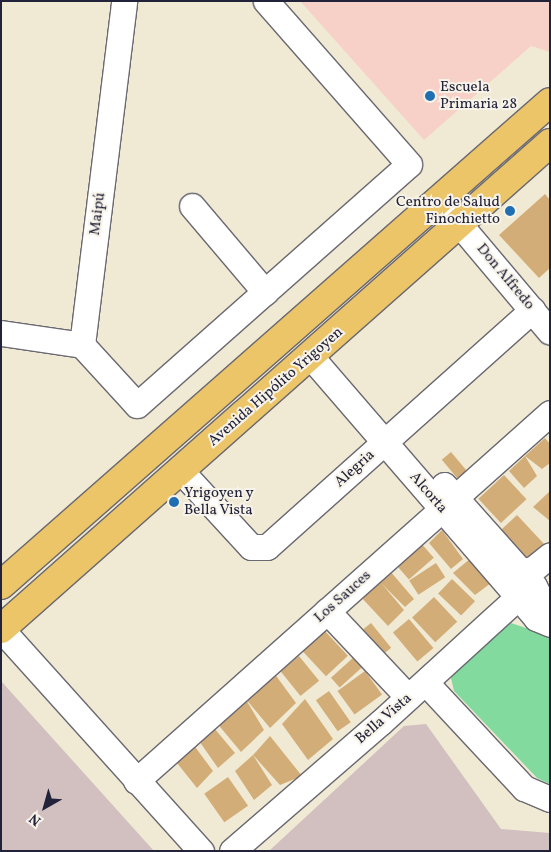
<!DOCTYPE html>
<html>
<head>
<meta charset="utf-8">
<style>
	body { margin:0 }
	#map { position:relative; width:551px; height:852px; overflow:hidden; background:#f0ead4; font-family:Vollkorn,serif }
	div>[style] { position:absolute }
	.built>* { inset:0; background:#f7d1c7 }
	.industrial>* { inset:0; background:#d2bfc0 }
	.green>* { inset:0; background:#82da9e }
	.building>* { inset:0; background:#d3ad78; transform-origin:0 0 }
	.roads { filter:drop-shadow(1px 0 #6a6871) drop-shadow(-1px 0 #6a6871) drop-shadow(0 1px #6a6871) drop-shadow(0 -1px #6a6871) }
	.minor>* { height:25px; margin:-12.5px; padding:0 12.5px; transform-origin:12.5px; border-radius:12.5px; background:#fff }
	.major>* { height:28px; margin:-14px; padding:0 14px; transform-origin:14px; border-radius:14px; background:#ecc569 }
	.dots>* { width:14px; height:14px; translate:-50% -50%; box-sizing:border-box; border:2px solid #f7f3e8; border-radius:50% }
	span { translate:-50% -50%; white-space:nowrap; text-align:center; line-height:1.15; -webkit-text-stroke:4px #f7f3e8; paint-order:stroke }
	.poi-label { font-size:15px; color:#22223b }
	.left { translate:0 -50%; text-align:left }
	.right { translate:-100% -50%; text-align:right }
	.street-label { font-size:15px; color:#22223b }
	.frame { position:absolute; inset:0; border:2px solid #22223b; pointer-events:none }
	.north { position:absolute; left:20px; top:782px; width:50px; height:50px; -webkit-text-stroke:4px #f7f3e8; paint-order:stroke; rotate:218deg; font-size:14px; font-weight:700; line-height:20px; text-align:center; color:#22223b }
	.north::after { content:''; display:block; margin:auto; width:18px; height:22px; background:#22223b; clip-path:polygon(50% 0,100% 100%,50% 72%,0 100%) }
</style>
</head>
<body>
<div id="map">
	<div class="built">
		<div style="clip-path:polygon(300px 1px,550px 1px,550px 52px,531px 46px,424px 140px)"></div>
	</div>
	<div class="industrial">
		<div style="clip-path:polygon(1px 681px,154px 851px,1px 851px)"></div>
		<div style="clip-path:polygon(426px 724px,501px 829px,550px 833px,550px 851px,269px 851px,404px 726px)"></div>
	</div>
	<div class="green">
		<div style="clip-path:polygon(511px 623px,550px 636px,550px 784px,537px 778px,454px 691px,451px 678px,454px 669px,501px 625px)"></div>
	</div>
	<div class="building">
		<div style="clip-path:polygon(545px 194px,550px 200px,550px 268px,539px 278px,499px 235px)"></div>
		<div style="clip-path:polygon(545px 438px,550px 444px,550px 463px,542px 469px,525px 456px,537px 476px,524px 488px,509px 471px,525px 456px)"></div>
		<div style="left:451px;top:452px;width:30px;height:12px;rotate:50deg"></div>
		<div style="left:504px;top:475px;width:33px;height:35px;rotate:47deg"></div>
		<div style="clip-path:polygon(550px 491px,550px 521px,533px 507px)"></div>
		<div style="left:517px;top:515px;width:48px;height:25px;rotate:47deg"></div>
		<div style="clip-path:polygon(442px 530px,463px 559px,451px 569px,429px 543px)"></div>
		<div style="left:420px;top:542px;width:21px;height:33px;rotate:49deg"></div>
		<div style="clip-path:polygon(471px 558px,491px 583px,475px 595px,453px 573px)"></div>
		<div style="left:436px;top:563px;width:17px;height:32px;rotate:57deg"></div>
		<div style="clip-path:polygon(390px 571px,414px 599px,405px 607px,382px 584px,404px 610px,388px 626px,360px 596px)"></div>
		<div style="left:452px;top:579px;width:32px;height:20px;rotate:44deg"></div>
		<div style="left:434px;top:597px;width:34px;height:30px;rotate:47deg"></div>
		<div style="left:409px;top:619px;width:38px;height:21px;rotate:50deg"></div>
		<div style="left:371px;top:623px;width:32px;height:18px;rotate:51deg"></div>
		<div style="left:322px;top:628px;width:38px;height:30px;rotate:47deg"></div>
		<div style="left:299px;top:656px;width:32px;height:24px;rotate:51deg"></div>
		<div style="left:354px;top:657px;width:13px;height:31px;rotate:48deg"></div>
		<div style="left:365px;top:671px;width:29px;height:34px;rotate:54deg"></div>
		<div style="clip-path:polygon(274px 673px,296px 703px,270px 728px,245px 698px)"></div>
		<div style="left:329px;top:691px;width:38px;height:16px;rotate:55deg"></div>
		<div style="clip-path:polygon(245px 698px,264px 730px,241px 752px,216px 722px)"></div>
		<div style="clip-path:polygon(305px 699px,333px 739px,308px 760px,282px 724px)"></div>
		<div style="clip-path:polygon(209px 722px,235px 753px,218px 768px,197px 738px)"></div>
		<div style="clip-path:polygon(270px 736px,302px 776px,280px 785px,253px 755px)"></div>
		<div style="clip-path:polygon(190px 740px,213px 771px,197px 788px,173px 758px)"></div>
		<div style="clip-path:polygon(253px 755px,272px 785px,254px 800px,235px 771px)"></div>
		<div style="left:228px;top:777px;width:35px;height:29px;rotate:55deg"></div>
	</div>
	<div class="roads">
		<div class="minor">
			<div style="left:439px;top:200px;width:172px;rotate:49.9deg"></div>
			<div style="left:192px;top:206px;width:113px;rotate:49.7deg"></div>
			<div style="left:1px;top:333px;width:82px;rotate:8.4deg"></div>
			<div style="left:82px;top:345px;width:81px;rotate:47.5deg"></div>
			<div style="left:137px;top:405px;width:363px;rotate:-41.5deg"></div>
			<div style="left:409px;top:164px;width:217px;rotate:-131.3deg"></div>
			<div style="left:82px;top:345px;width:347px;rotate:-83deg"></div>
			<div style="left:311px;top:357px;width:345px;rotate:49.2deg"></div>
			<div style="left:536px;top:618px;width:15px;rotate:23deg"></div>
			<div style="left:181px;top:471px;width:103px;rotate:47.4deg"></div>
			<div style="left:251px;top:547px;width:16px"></div>
			<div style="left:267px;top:547px;width:356px;rotate:-41.8deg"></div>
			<div style="left:444px;top:485px;width:135px;rotate:48.3deg"></div>
			<div style="left:534px;top:586px;width:17px;rotate:62deg"></div>
			<div style="left:521px;top:571px;width:12px;rotate:-9deg"></div>
			<div style="left:533px;top:569px;width:22px;rotate:-39deg"></div>
			<div style="left:327px;top:611px;width:118px;rotate:46.7deg"></div>
			<div style="left:1px;top:629px;width:299px;rotate:48deg"></div>
			<div style="left:426px;top:683px;width:144px;rotate:47deg"></div>
			<div style="left:524px;top:788px;width:28px;rotate:23deg"></div>
			<div style="left:136px;top:781px;width:554px;rotate:-41.63deg"></div>
			<div style="left:232px;top:851px;width:197px;rotate:-40.9deg"></div>
			<div style="left:381px;top:722px;width:187px;rotate:-42.4deg"></div>
			<div style="left:519px;top:596px;width:18px;rotate:-34deg"></div>
		</div>
		<div class="major">
			<div style="left:1px;top:585px;width:731px;rotate:-41.34deg"></div>
			<div style="left:1px;top:629px;width:733px;rotate:-41.52deg"></div>
		</div>
	</div>
	<div class="dots">
		<div style="left:430px;top:96px;background:#1f6fb2"></div>
		<div style="left:510px;top:211px;background:#1f6fb2"></div>
		<div style="left:174px;top:502px;background:#1f6fb2"></div>
	</div>
	<div class="poi-label">
		<span class="left" style="left:440px;top:96px">Escuela<br>Primaria 28</span>
		<span class="right" style="left:500px;top:211px">Centro de Salud<br>Finochietto</span>
		<span class="left" style="left:184px;top:502px">Yrigoyen y<br>Bella Vista</span>
	</div>
	<div class="street-label">
		<span style="left:98px;top:214px;rotate:-83deg">Maipú</span>
		<span style="left:505px;top:277px;rotate:50deg">Don Alfredo</span>
		<span style="left:276px;top:387px;rotate:-41deg">Avenida Hipólito Yrigoyen</span>
		<span style="left:355px;top:469px;rotate:-42deg">Alegria</span>
		<span style="left:428px;top:493px;rotate:49deg">Alcorta</span>
		<span style="left:343px;top:597px;rotate:-42deg">Los Sauces</span>
		<span style="left:384px;top:719px;rotate:-41deg">Bella Vista</span>
	</div>
	<div class="frame"></div>
	<div class="north">N</div>
</div>
</body>
</html>
